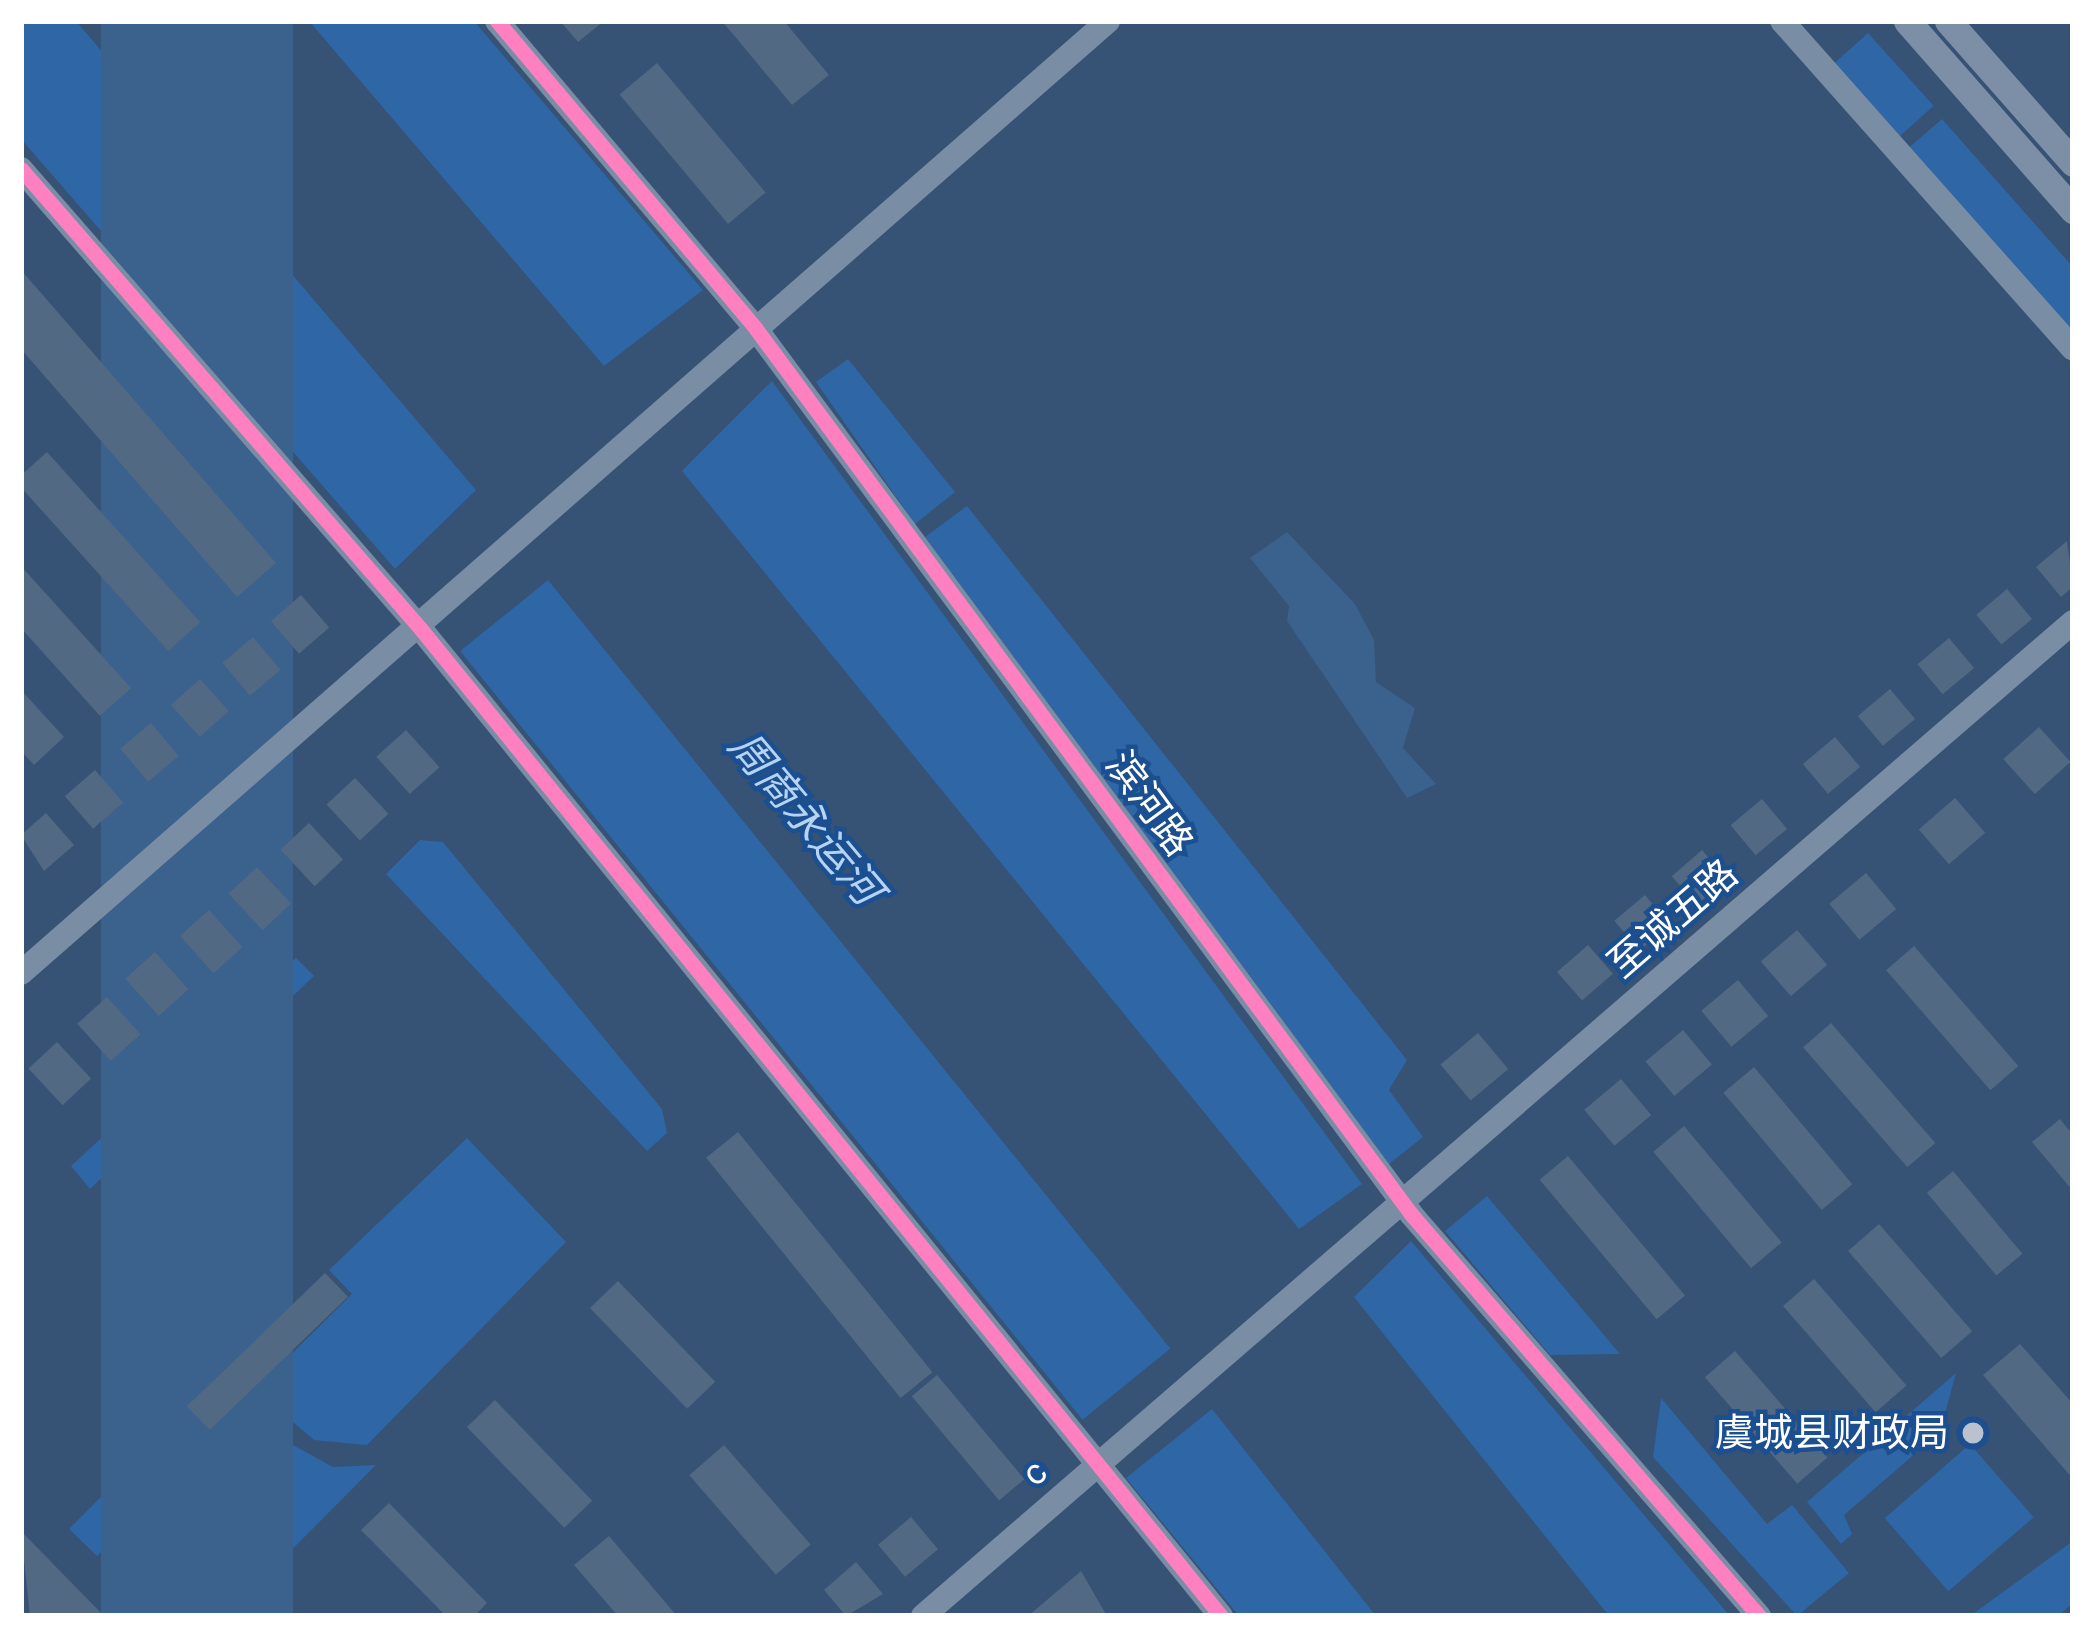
<!DOCTYPE html>
<html>
<head>
<meta charset="utf-8">
<style>
	body { margin:0 }
	#map { position:relative; width:2094px; height:1637px; overflow:hidden; background:#365274; font-family:Karla,"Noto Sans SC",sans-serif }
	div>[style] { position:absolute }
	.green>* { inset:0; background:#2f66a5; transform-origin:0 0 }
	.water>* { inset:0; background:#3b618d; transform-origin:0 0 }
	.building>* { inset:0; background:#526984; transform-origin:0 0 }
	.secondary>* { height:24px; margin:-12px; padding:0 12px; transform-origin:12px; border-radius:12px; background:#798da4 }
	.primary>* { height:27px; margin:-13.5px; padding:0 13.5px; transform-origin:13.5px; border-radius:13.5px; background:#7d8ea7 }
	.cycleway>* { height:15px; margin:-7.5px; padding:0 7.5px; transform-origin:7.5px; border-radius:7.5px; background:#ff80c0 }
	.dots>* { width:33px; height:33px; translate:-50% -50%; box-sizing:border-box; border:6px solid #1b4f8f; border-radius:50% }
	span { translate:-50% -50%; white-space:nowrap; text-align:center; line-height:1.15; -webkit-text-stroke:9px #1b4f8f; paint-order:stroke }
	.street-label { font-size:39px; color:#fff }
	.poi-label { font-size:39px; color:#fff }
	.right { translate:-100% -50%; text-align:right }
	.water-label { font-size:42px; color:#b5d3f5; font-style:italic }
	.frame { position:absolute; inset:0; border:24px solid #fff; pointer-events:none }
</style>
</head>
<body>
<div id="map">
	<div class="green">
		<div style="clip-path:polygon(21px 21px,76px 21px,476px 490px,395px 569px,21px 139px)"></div>
		<div style="clip-path:polygon(309px 21px,474px 21px,703px 290px,604px 366px)"></div>
		<div style="left:1868px;top:33px;width:98px;height:45px;rotate:48deg"></div>
		<div style="clip-path:polygon(1942px 119px,2073px 267px,2073px 336px,1905px 151px)"></div>
		<div style="clip-path:polygon(848px 359px,955px 492px,915px 524px,816px 382px)"></div>
		<div style="clip-path:polygon(772px 381px,1362px 1184px,1299px 1229px,682px 471px)"></div>
		<div style="clip-path:polygon(967px 506px,1407px 1060px,1389px 1090px,1423px 1137px,1389px 1164px,925px 537px)"></div>
		<div style="left:548px;top:580px;width:989px;height:113px;rotate:51deg"></div>
		<div style="clip-path:polygon(420px 840px,443px 842px,662px 1109px,667px 1133px,647px 1151px,386px 874px)"></div>
		<div style="clip-path:polygon(296px 958px,314px 976px,90px 1189px,71px 1166px)"></div>
		<div style="clip-path:polygon(467px 1138px,566px 1242px,367px 1445px,314px 1440px,255px 1390px,352px 1294px,329px 1270px)"></div>
		<div style="clip-path:polygon(1487px 1196px,1620px 1354px,1550px 1355px,1445px 1231px)"></div>
		<div style="clip-path:polygon(1411px 1241px,1730px 1616px,1609px 1616px,1354px 1297px)"></div>
		<div style="clip-path:polygon(1956px 1373px,1940px 1432px,1844px 1515px,1852px 1534px,1841px 1544px,1807px 1502px)"></div>
		<div style="clip-path:polygon(1661px 1398px,1767px 1524px,1792px 1505px,1849px 1573px,1797px 1616px,1653px 1457px)"></div>
		<div style="clip-path:polygon(237px 1407px,251px 1420px,139px 1533px,130px 1524px,97px 1556px,69px 1529px,180px 1418px,203px 1441px)"></div>
		<div style="clip-path:polygon(1212px 1409px,1376px 1616px,1239px 1616px,1126px 1478px)"></div>
		<div style="clip-path:polygon(273px 1434px,333px 1467px,376px 1465px,226px 1616px,138px 1616px,148px 1606px,123px 1581px)"></div>
		<div style="left:1970px;top:1444px;width:97px;height:113px;rotate:49deg"></div>
		<div style="clip-path:polygon(2073px 1541px,2073px 1603px,2058px 1616px,1970px 1616px)"></div>
	</div>
	<div class="water">
		<div style="left:101px;top:21px;width:192px;height:2053px"></div>
		<div style="clip-path:polygon(1287px 532px,1355px 604px,1374px 640px,1376px 682px,1415px 708px,1403px 748px,1436px 784px,1407px 798px,1287px 621px,1289px 606px,1250px 558px)"></div>
	</div>
	<div class="building">
		<div style="clip-path:polygon(560px 21px,604px 21px,578px 42px)"></div>
		<div style="clip-path:polygon(722px 21px,784px 21px,829px 75px,792px 105px)"></div>
		<div style="left:657px;top:63px;width:169px;height:49px;rotate:50deg"></div>
		<div style="clip-path:polygon(21px 270px,276px 563px,237px 597px,21px 349px)"></div>
		<div style="left:47px;top:452px;width:229px;height:43px;rotate:48deg"></div>
		<div style="clip-path:polygon(2067px 541px,2073px 587px,2061px 597px,2036px 567px)"></div>
		<div style="clip-path:polygon(21px 566px,131px 688px,100px 716px,21px 628px)"></div>
		<div style="left:2007px;top:589px;width:39px;height:40px;rotate:50deg"></div>
		<div style="left:301px;top:595px;width:43px;height:40px;rotate:49deg"></div>
		<div style="left:253px;top:637px;width:43px;height:40px;rotate:50deg"></div>
		<div style="left:1949px;top:638px;width:39px;height:41px;rotate:50deg"></div>
		<div style="left:200px;top:679px;width:43px;height:39px;rotate:48deg"></div>
		<div style="left:1890px;top:689px;width:39px;height:42px;rotate:50deg"></div>
		<div style="clip-path:polygon(21px 690px,64px 737px,34px 765px,21px 751px)"></div>
		<div style="left:151px;top:723px;width:43px;height:40px;rotate:50deg"></div>
		<div style="left:2039px;top:727px;width:47px;height:48px;rotate:48deg"></div>
		<div style="left:406px;top:730px;width:50px;height:40px;rotate:48deg"></div>
		<div style="left:1835px;top:737px;width:39px;height:42px;rotate:50deg"></div>
		<div style="left:95px;top:770px;width:43px;height:40px;rotate:49deg"></div>
		<div style="left:355px;top:778px;width:49px;height:39px;rotate:47deg"></div>
		<div style="left:1955px;top:798px;width:46px;height:48px;rotate:49deg"></div>
		<div style="left:1762px;top:799px;width:39px;height:41px;rotate:50deg"></div>
		<div style="clip-path:polygon(46px 813px,74px 845px,44px 871px,21px 835px)"></div>
		<div style="left:309px;top:823px;width:50px;height:39px;rotate:47deg"></div>
		<div style="left:1702px;top:850px;width:38px;height:40px;rotate:49deg"></div>
		<div style="left:257px;top:867px;width:50px;height:39px;rotate:47deg"></div>
		<div style="left:1866px;top:873px;width:47px;height:48px;rotate:50deg"></div>
		<div style="left:1645px;top:895px;width:39px;height:40px;rotate:50deg"></div>
		<div style="left:209px;top:910px;width:50px;height:39px;rotate:48deg"></div>
		<div style="left:1797px;top:930px;width:46px;height:48px;rotate:49deg"></div>
		<div style="left:1588px;top:945px;width:38px;height:41px;rotate:49deg"></div>
		<div style="left:1914px;top:946px;width:159px;height:37px;rotate:49deg"></div>
		<div style="left:155px;top:952px;width:50px;height:40px;rotate:48deg"></div>
		<div style="left:1738px;top:980px;width:47px;height:48px;rotate:50deg"></div>
		<div style="left:107px;top:997px;width:50px;height:40px;rotate:48deg"></div>
		<div style="left:1831px;top:1023px;width:159px;height:37px;rotate:49deg"></div>
		<div style="left:1683px;top:1030px;width:45px;height:49px;rotate:50deg"></div>
		<div style="left:1478px;top:1033px;width:47px;height:49px;rotate:50deg"></div>
		<div style="left:57px;top:1042px;width:50px;height:39px;rotate:47deg"></div>
		<div style="left:1754px;top:1067px;width:153px;height:40px;rotate:50deg"></div>
		<div style="left:1621px;top:1079px;width:47px;height:48px;rotate:50deg"></div>
		<div style="clip-path:polygon(2060px 1119px,2073px 1135px,2073px 1191px,2032px 1142px)"></div>
		<div style="left:1684px;top:1126px;width:152px;height:40px;rotate:50deg"></div>
		<div style="left:738px;top:1132px;width:309px;height:41px;rotate:51deg"></div>
		<div style="left:1568px;top:1156px;width:182px;height:37px;rotate:50deg"></div>
		<div style="left:1953px;top:1171px;width:108px;height:34px;rotate:50deg"></div>
		<div style="left:1879px;top:1224px;width:142px;height:41px;rotate:49deg"></div>
		<div style="left:325px;top:1273px;width:33px;height:192px;rotate:46deg"></div>
		<div style="left:1814px;top:1279px;width:141px;height:41px;rotate:49deg"></div>
		<div style="left:618px;top:1281px;width:140px;height:39px;rotate:46deg"></div>
		<div style="clip-path:polygon(2020px 1344px,2073px 1404px,2073px 1479px,1983px 1375px)"></div>
		<div style="left:1735px;top:1351px;width:141px;height:40px;rotate:49deg"></div>
		<div style="left:937px;top:1375px;width:136px;height:33px;rotate:50deg"></div>
		<div style="left:495px;top:1400px;width:140px;height:39px;rotate:46deg"></div>
		<div style="left:724px;top:1445px;width:132px;height:46px;rotate:49deg"></div>
		<div style="clip-path:polygon(389px 1503px,487px 1603px,474px 1616px,446px 1616px,361px 1530px)"></div>
		<div style="left:911px;top:1517px;width:42px;height:43px;rotate:50deg"></div>
		<div style="clip-path:polygon(21px 1531px,104px 1616px,30px 1616px)"></div>
		<div style="clip-path:polygon(609px 1536px,677px 1616px,618px 1616px,574px 1565px)"></div>
		<div style="clip-path:polygon(856px 1562px,883px 1594px,846px 1616px,824px 1590px)"></div>
		<div style="clip-path:polygon(1081px 1571px,1107px 1616px,1028px 1616px)"></div>
	</div>
	<div class="secondary">
		<div style="left:497px;top:21px;width:402px;rotate:49.9deg"></div>
		<div style="left:756px;top:329px;width:1101px;rotate:53.49deg"></div>
		<div style="left:1411px;top:1214px;width:532px;rotate:49.12deg"></div>
		<div style="left:1782px;top:21px;width:438px;rotate:48.4deg"></div>
		<div style="left:21px;top:169px;width:608px;rotate:49deg"></div>
		<div style="left:420px;top:628px;width:1272px;rotate:50.97deg"></div>
		<div style="left:21px;top:973px;width:1445px;rotate:-41.21deg"></div>
		<div style="left:923px;top:1616px;width:1520px;rotate:-40.84deg"></div>
	</div>
	<div class="primary">
		<div style="left:1907px;top:21px;width:252px;rotate:48.7deg"></div>
		<div style="left:1948px;top:21px;width:189px;rotate:48.6deg"></div>
	</div>
	<div class="cycleway">
		<div style="left:497px;top:21px;width:402px;rotate:49.9deg"></div>
		<div style="left:756px;top:329px;width:1101px;rotate:53.49deg"></div>
		<div style="left:1411px;top:1214px;width:532px;rotate:49.12deg"></div>
		<div style="left:21px;top:169px;width:608px;rotate:49deg"></div>
		<div style="left:420px;top:628px;width:1272px;rotate:50.97deg"></div>
	</div>
	<div class="dots">
		<div style="left:1973px;top:1433px;background:#b9c2ce"></div>
	</div>
	<div class="street-label">
		<span style="left:1149px;top:804px;rotate:54deg">滨河路</span>
		<span style="left:1673px;top:919px;rotate:-41deg">至诚五路</span>
		<span style="left:1034px;top:1472px;rotate:-41deg">c</span>
	</div>
	<div class="poi-label">
		<span class="right" style="left:1949px;top:1433px">虞城县财政局</span>
	</div>
	<div class="water-label">
		<span style="left:805px;top:818px;rotate:50deg">周商永运河</span>
	</div>
	<div class="frame"></div>
</div>
</body>
</html>
